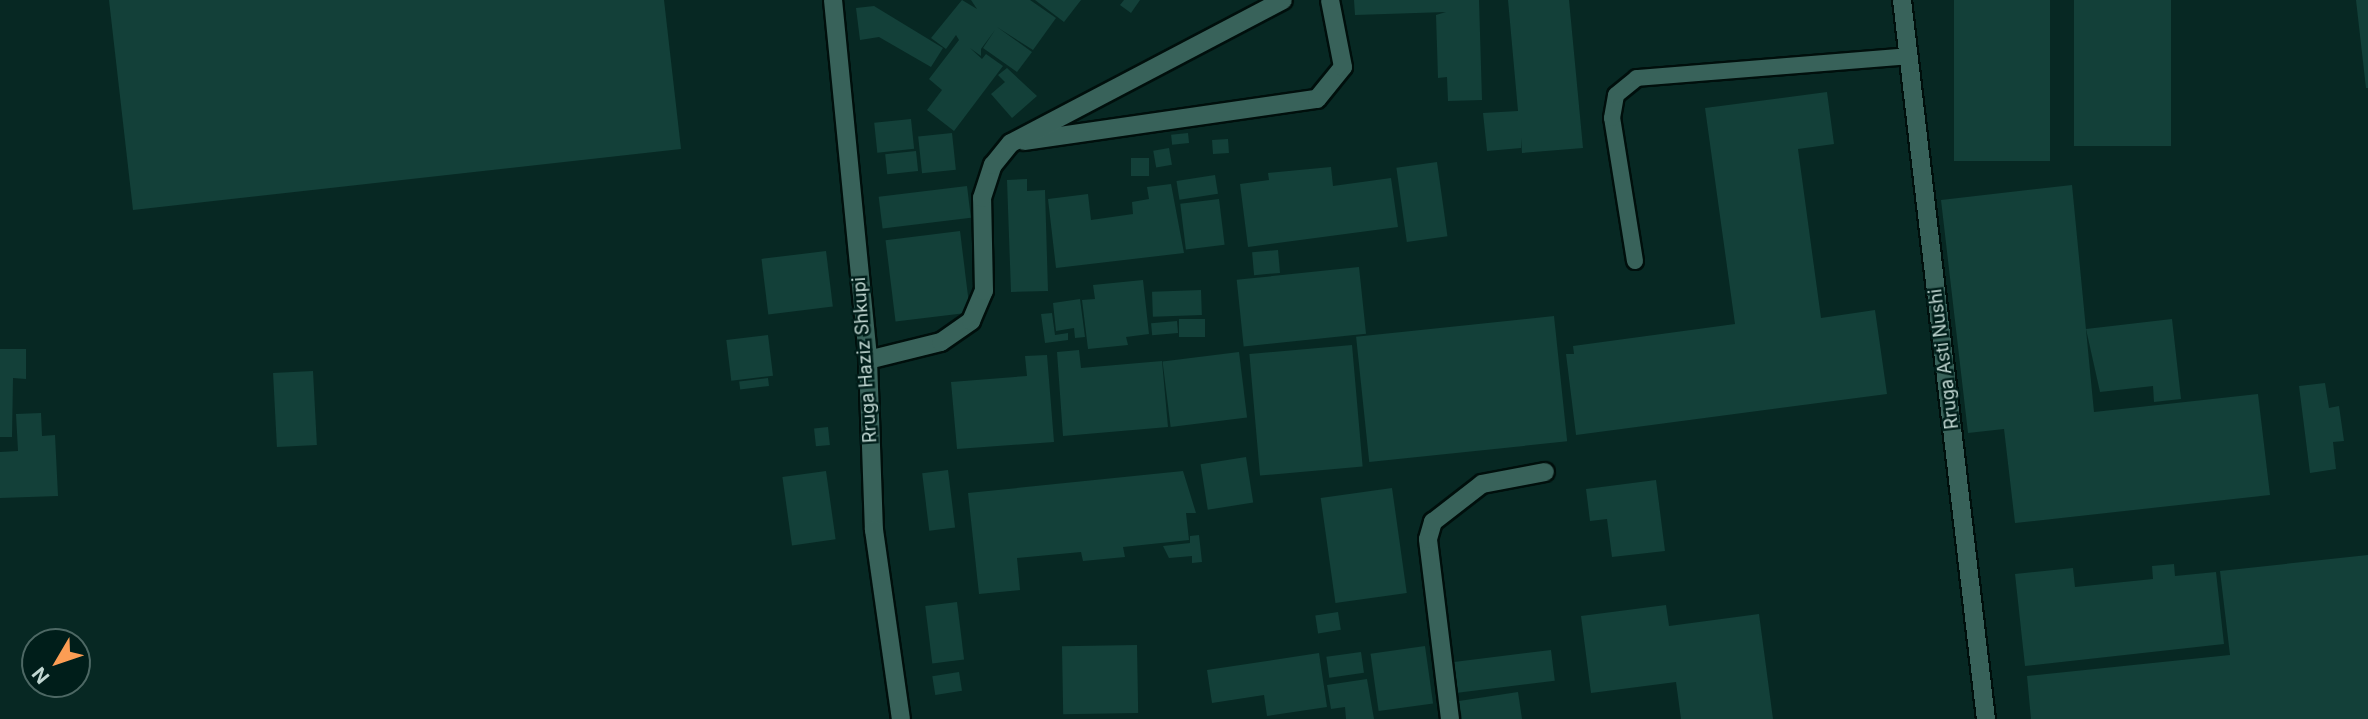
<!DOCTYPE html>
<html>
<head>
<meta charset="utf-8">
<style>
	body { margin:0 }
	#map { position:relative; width:2368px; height:719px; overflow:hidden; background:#072823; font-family:Inter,sans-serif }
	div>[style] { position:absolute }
	.building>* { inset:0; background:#134039; transform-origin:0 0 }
	.roads { filter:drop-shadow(2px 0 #000f0c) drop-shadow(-2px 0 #000f0c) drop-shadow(0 2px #000f0c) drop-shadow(0 -2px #000f0c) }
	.service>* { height:16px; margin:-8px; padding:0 8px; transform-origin:8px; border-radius:8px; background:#38625a }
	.minor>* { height:18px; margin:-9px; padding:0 9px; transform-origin:9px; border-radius:9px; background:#38625a }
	span { translate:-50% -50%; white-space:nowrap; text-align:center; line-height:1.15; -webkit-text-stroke:5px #001e1a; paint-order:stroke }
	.street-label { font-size:18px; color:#c1d7d2 }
	.north { position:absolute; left:21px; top:628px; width:70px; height:70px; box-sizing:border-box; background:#001e1a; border:2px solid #4d6864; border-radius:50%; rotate:231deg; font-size:19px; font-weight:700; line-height:28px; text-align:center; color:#c1d7d2 }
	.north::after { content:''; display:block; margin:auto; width:24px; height:32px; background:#fc9d54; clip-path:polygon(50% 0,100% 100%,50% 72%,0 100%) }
</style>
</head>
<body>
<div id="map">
	<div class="building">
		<div style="clip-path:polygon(109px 0,664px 0,681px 149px,133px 210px)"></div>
		<div style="clip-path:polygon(962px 0,977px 9px,971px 0,1030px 0,1056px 18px,1033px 50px,997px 27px,1032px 52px,1017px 72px,983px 48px,995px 30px,981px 49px,981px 56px,970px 48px,982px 59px,986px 54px,1003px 66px,954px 131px,927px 110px,942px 90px,929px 79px,959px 40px,956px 35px,946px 49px,931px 38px)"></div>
		<div style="clip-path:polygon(1035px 0,1081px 0,1064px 22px)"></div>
		<div style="clip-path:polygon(1124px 0,1140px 0,1131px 13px,1120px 5px)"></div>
		<div style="clip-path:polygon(1354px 0,1479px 0,1482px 100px,1448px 101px,1447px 77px,1438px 78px,1436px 15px,1446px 12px,1355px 15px)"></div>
		<div style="clip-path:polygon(1508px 0,1569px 0,1583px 148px,1522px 153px,1521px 138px,1521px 148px,1487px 151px,1483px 113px,1518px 111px)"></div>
		<div style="left:1954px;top:0;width:96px;height:161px"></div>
		<div style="left:2074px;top:0;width:97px;height:146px"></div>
		<div style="clip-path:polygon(2356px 0,2368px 0,2368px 88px,2366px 88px)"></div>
		<div style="clip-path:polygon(874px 6px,943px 48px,931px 67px,879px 37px,860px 40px,856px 8px)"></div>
		<div style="clip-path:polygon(1007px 68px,1037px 96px,1012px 118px,991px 94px,1005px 82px,998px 75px)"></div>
		<div style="clip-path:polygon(1827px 92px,1834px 144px,1798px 149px,1821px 318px,1875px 310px,1887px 394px,1576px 435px,1566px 354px,1574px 354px,1573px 346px,1735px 324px,1705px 108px)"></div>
		<div style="left:911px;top:119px;width:30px;height:37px;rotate:84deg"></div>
		<div style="left:952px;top:133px;width:37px;height:34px;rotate:84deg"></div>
		<div style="left:1188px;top:133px;width:10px;height:17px;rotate:84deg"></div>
		<div style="left:1228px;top:139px;width:14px;height:16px;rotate:86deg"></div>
		<div style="left:1169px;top:148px;width:17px;height:16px;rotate:80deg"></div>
		<div style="left:916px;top:151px;width:20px;height:31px;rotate:84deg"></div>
		<div style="left:1131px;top:158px;width:18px;height:18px"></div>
		<div style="left:1437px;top:162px;width:75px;height:41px;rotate:82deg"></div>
		<div style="clip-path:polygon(1331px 167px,1333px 186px,1391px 178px,1398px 227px,1248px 247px,1240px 184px,1269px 180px,1268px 173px)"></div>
		<div style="left:1215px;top:175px;width:19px;height:39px;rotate:81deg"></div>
		<div style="clip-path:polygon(1027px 179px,1027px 191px,1045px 190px,1048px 291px,1011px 292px,1007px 180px)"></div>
		<div style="clip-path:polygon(1171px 184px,1184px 253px,1056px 268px,1048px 199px,1088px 194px,1091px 220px,1133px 214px,1132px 202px,1149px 199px,1147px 187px)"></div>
		<div style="clip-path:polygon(2072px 185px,2094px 412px,2258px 394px,2270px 495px,2015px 523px,2004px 429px,1968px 433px,1941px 200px)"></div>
		<div style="left:967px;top:186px;width:32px;height:89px;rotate:83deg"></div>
		<div style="left:1219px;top:199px;width:46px;height:39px;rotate:83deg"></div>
		<div style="left:960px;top:231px;width:82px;height:75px;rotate:83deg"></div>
		<div style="left:1278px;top:250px;width:23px;height:26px;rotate:85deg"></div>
		<div style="left:826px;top:251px;width:56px;height:65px;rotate:83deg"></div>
		<div style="left:1359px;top:267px;width:67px;height:123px;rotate:84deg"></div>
		<div style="clip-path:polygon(1143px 280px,1149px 334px,1126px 337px,1128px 345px,1088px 349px,1082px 300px,1095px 299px,1093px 285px)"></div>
		<div style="left:1201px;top:290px;width:25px;height:49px;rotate:88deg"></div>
		<div style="clip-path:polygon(1080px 299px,1085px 337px,1075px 338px,1074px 328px,1056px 331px,1053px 303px)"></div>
		<div style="clip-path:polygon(1052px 313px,1055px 335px,1068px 333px,1068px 340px,1045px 343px,1041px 314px)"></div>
		<div style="left:1554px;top:316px;width:126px;height:199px;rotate:84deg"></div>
		<div style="left:1205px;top:319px;width:18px;height:26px;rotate:90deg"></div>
		<div style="clip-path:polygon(2172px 319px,2181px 399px,2154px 402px,2153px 386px,2100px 392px,2086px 329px)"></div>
		<div style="left:1177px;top:321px;width:12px;height:26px;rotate:85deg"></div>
		<div style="left:768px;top:335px;width:41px;height:42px;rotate:83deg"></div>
		<div style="left:1352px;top:345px;width:122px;height:103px;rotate:85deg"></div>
		<div style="clip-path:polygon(0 349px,26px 349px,26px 379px,13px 378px,12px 437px,0 437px)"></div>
		<div style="clip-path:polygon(1079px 350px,1081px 368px,1162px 361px,1168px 427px,1063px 436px,1057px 352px)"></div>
		<div style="left:1239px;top:352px;width:66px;height:77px;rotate:83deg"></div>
		<div style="clip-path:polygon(1047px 355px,1054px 442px,957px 449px,951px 382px,1027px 376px,1025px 356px)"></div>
		<div style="left:313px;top:371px;width:74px;height:40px;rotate:87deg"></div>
		<div style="left:768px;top:378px;width:8px;height:29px;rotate:83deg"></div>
		<div style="clip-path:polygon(2325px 383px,2329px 408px,2339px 406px,2344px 441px,2333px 442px,2336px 469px,2310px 473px,2299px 386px)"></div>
		<div style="clip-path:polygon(41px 413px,42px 436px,55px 435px,58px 496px,0 498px,0 452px,18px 451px,16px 414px)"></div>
		<div style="left:828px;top:427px;width:18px;height:14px;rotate:84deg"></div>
		<div style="left:1246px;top:457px;width:46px;height:46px;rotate:81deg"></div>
		<div style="left:948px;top:470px;width:58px;height:26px;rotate:83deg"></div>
		<div style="left:826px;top:471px;width:69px;height:44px;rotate:82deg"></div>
		<div style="clip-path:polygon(1183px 471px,1196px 513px,1186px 513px,1189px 540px,1123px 547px,1125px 557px,1083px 561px,1081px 552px,1017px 558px,1020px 590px,979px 594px,968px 493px)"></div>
		<div style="clip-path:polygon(1656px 480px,1665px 551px,1612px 557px,1607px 519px,1590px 521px,1586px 489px)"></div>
		<div style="left:1392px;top:488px;width:106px;height:72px;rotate:82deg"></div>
		<div style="clip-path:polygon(1199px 535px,1202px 562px,1192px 563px,1192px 556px,1169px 558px,1163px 546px,1190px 543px,1190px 536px)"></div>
		<div style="clip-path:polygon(2368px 555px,2368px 719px,2031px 719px,2027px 676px,2230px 655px,2220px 571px)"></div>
		<div style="clip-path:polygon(2174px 564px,2175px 576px,2216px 572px,2224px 644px,2025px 666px,2015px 574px,2073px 568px,2075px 587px,2153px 579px,2152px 566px)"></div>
		<div style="left:957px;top:602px;width:58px;height:32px;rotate:83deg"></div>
		<div style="clip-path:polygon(1666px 605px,1669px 626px,1759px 614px,1773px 719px,1681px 719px,1676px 682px,1591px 693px,1581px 616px)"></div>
		<div style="left:1338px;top:612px;width:18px;height:23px;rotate:81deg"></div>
		<div style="left:1137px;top:645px;width:68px;height:75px;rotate:89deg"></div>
		<div style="left:1425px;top:646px;width:58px;height:55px;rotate:82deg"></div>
		<div style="left:1551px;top:650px;width:31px;height:102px;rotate:83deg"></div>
		<div style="left:1361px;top:652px;width:21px;height:35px;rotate:82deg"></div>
		<div style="clip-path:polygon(1319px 653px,1327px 707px,1267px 716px,1264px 695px,1212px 703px,1207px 670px)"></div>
		<div style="left:959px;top:672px;width:19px;height:27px;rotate:81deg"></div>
		<div style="clip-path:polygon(1367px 679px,1374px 719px,1346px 719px,1345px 707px,1331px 709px,1327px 685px)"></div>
		<div style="clip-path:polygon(1518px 692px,1522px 719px,1462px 719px,1459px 701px)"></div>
	</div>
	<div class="roads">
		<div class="service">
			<div style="left:1635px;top:261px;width:145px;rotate:-99.1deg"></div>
			<div style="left:1612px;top:118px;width:23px;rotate:-80deg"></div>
			<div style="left:1616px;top:95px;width:27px;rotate:-39deg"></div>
			<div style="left:1637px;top:78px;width:273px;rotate:-4.6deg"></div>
		</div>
		<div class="minor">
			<div style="left:833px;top:0;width:362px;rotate:84.4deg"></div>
			<div style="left:868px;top:360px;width:170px;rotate:88deg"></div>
			<div style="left:874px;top:530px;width:191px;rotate:81.9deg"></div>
			<div style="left:1902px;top:0;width:724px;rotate:83.34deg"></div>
			<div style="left:1024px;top:141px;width:296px;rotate:-8.2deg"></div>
			<div style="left:1317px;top:99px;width:41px;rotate:-50.9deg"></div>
			<div style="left:1343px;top:67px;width:68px;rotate:-101deg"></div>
			<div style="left:868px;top:360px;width:75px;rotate:-13.9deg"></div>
			<div style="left:941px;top:342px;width:37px;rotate:-35deg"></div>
			<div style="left:971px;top:321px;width:33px;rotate:-67deg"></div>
			<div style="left:984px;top:291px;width:93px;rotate:-91.2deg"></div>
			<div style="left:982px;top:198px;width:35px;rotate:-72deg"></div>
			<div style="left:993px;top:165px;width:28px;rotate:-51deg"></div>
			<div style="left:1011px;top:143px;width:307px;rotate:-27.7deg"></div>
			<div style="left:1450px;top:719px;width:181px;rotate:-97deg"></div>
			<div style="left:1428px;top:539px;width:18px;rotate:-74deg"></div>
			<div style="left:1433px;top:522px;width:62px;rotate:-37.8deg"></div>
			<div style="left:1482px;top:484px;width:64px;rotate:-10.8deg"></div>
		</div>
	</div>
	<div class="street-label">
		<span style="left:1944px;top:359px;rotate:-97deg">Rruga Asti Nushi</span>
		<span style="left:865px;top:360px;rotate:-94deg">Rruga Haziz Shkupi</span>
	</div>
	<div class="north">N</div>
</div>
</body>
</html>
